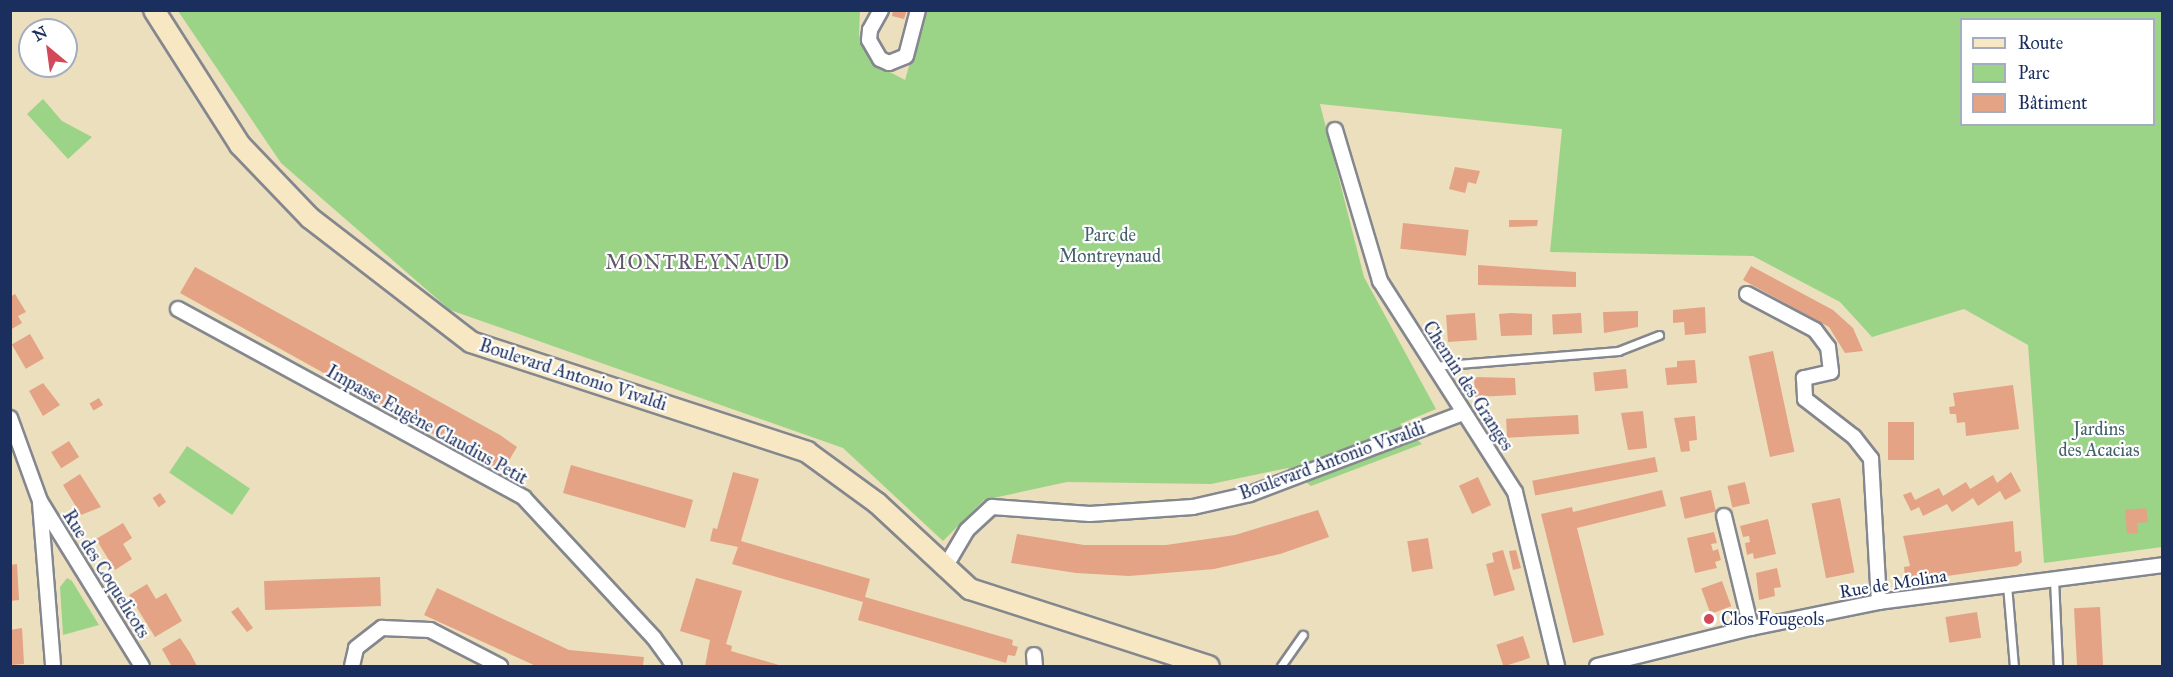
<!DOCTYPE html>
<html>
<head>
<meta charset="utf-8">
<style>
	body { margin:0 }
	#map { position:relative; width:2173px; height:677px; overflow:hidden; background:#ecdfbd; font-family:"IM FELL Great Primer",serif }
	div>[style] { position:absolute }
	.green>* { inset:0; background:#9cd487; transform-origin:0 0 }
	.building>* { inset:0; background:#e3a384; transform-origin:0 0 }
	.roads { filter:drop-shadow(2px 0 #84878e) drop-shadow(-2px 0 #84878e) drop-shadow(0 2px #84878e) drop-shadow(0 -2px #84878e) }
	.lane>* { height:7px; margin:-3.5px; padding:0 3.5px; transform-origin:3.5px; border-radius:3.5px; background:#fff }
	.street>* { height:14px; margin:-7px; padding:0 7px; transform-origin:7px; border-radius:7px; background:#fff }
	.secondary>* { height:20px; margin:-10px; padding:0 10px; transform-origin:10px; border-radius:10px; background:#f7e8c3 }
	.dots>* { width:16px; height:16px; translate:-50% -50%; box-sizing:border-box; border:3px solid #fff; border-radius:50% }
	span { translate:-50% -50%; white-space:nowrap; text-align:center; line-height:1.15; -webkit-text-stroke:4.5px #fff; paint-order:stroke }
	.park-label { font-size:18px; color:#42616a }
	.street-label { font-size:18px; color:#1b2f5e }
	.poi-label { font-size:18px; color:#1b2f5e }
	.left { translate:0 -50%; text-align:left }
	.neighbourhood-label { font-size:20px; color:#61586b; letter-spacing:1.5px }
	.frame { position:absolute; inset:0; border:12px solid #1b2f5e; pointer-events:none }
	.legend { position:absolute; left:1960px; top:18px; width:195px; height:108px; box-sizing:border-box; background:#fff; border:2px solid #a4acbf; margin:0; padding:8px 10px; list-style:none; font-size:18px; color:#1b2f5e }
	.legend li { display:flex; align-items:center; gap:12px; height:30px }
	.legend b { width:30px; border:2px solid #a4acbf }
	.north { position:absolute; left:18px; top:18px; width:60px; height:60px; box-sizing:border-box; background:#fff; border:2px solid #a4acbf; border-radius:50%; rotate:331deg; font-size:16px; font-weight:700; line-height:24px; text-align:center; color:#1b2f5e }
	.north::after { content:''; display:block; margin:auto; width:21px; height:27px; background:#d1495b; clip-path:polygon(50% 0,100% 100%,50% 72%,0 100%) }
</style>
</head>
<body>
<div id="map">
	<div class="green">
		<div style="clip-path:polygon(evenodd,178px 11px,860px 11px,859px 35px,871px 62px,905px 80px,925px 11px,2162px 11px,2162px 547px,2044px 563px,2028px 345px,1964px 309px,1872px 337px,1840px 302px,1753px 256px,1550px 252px,1562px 129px,1320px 104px,1364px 277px,1436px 409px,1400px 424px,1422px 444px,1311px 486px,1288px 468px,1211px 484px,1067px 482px,984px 500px,943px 541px,843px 448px,450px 310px,281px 163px,178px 11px,1962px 20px,2154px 20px,2154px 124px,1962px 124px,1962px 20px)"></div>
		<div style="clip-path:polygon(43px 99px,62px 121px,92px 137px,68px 159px,27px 114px)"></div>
		<div style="left:187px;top:446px;width:76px;height:32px;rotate:34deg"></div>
		<div style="clip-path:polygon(67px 578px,72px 581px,99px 625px,63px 635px,60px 587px)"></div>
	</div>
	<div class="building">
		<div style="clip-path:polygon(893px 10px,907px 10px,904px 19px,892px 16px)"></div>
		<div style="clip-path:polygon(1455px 167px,1480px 171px,1476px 184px,1468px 182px,1465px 193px,1449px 189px)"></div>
		<div style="clip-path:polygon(1509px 220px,1538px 220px,1537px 226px,1509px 227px)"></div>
		<div style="left:1403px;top:223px;width:66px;height:26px;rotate:6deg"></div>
		<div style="clip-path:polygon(1478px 265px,1576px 272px,1576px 287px,1478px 285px)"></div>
		<div style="clip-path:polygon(1751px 266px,1833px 310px,1853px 328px,1863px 351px,1845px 353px,1829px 327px,1743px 280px)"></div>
		<div style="clip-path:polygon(195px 267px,500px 435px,517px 447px,502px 472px,180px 293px)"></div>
		<div style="clip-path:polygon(15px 294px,26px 312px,18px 316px,22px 323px,10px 330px,10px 297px)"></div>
		<div style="clip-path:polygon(1705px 307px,1706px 333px,1685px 335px,1684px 322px,1673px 323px,1673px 310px)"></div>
		<div style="clip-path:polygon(1638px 311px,1638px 327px,1604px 333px,1603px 312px)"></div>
		<div style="left:1475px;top:313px;width:27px;height:29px;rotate:86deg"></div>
		<div style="clip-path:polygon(1511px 313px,1532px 314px,1532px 335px,1501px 336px,1499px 314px)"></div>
		<div style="left:1581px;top:313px;width:20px;height:29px;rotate:87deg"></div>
		<div style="left:30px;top:334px;width:28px;height:21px;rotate:60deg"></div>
		<div style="left:1773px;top:351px;width:103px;height:25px;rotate:78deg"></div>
		<div style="clip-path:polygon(1695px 360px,1697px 383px,1667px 385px,1665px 368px,1677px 367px,1677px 361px)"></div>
		<div style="left:1626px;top:369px;width:19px;height:33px;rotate:84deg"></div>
		<div style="clip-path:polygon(1474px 377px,1515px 378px,1516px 395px,1475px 397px)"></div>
		<div style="clip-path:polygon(43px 383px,60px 405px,43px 416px,29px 391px)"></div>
		<div style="clip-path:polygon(2013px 385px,2019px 429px,1966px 436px,1965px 422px,1957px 423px,1956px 414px,1950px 414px,1949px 407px,1955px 406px,1953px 393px)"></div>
		<div style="left:99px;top:398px;width:8px;height:11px;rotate:60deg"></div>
		<div style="clip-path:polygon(1643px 411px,1647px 448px,1628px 450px,1621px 413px)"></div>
		<div style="left:1578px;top:415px;width:19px;height:72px;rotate:87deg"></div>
		<div style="clip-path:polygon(1695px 416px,1697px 440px,1689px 441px,1690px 451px,1681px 452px,1674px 418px)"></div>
		<div style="left:1888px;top:422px;width:26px;height:38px"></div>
		<div style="left:69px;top:441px;width:19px;height:21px;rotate:58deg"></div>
		<div style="left:1655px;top:457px;width:15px;height:125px;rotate:79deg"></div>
		<div style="left:571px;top:465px;width:127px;height:29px;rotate:16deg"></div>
		<div style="clip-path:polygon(733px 472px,759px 479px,741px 541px,870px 579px,865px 597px,1013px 640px,1012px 645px,1018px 647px,1015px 656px,1008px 655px,1006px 663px,858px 620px,863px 602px,732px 564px,738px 547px,710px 541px,713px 528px,717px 529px)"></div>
		<div style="clip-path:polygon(2011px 472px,2021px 491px,2005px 500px,2000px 491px,1978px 506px,1973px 498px,1952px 512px,1947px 504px,1923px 516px,1919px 507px,1911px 511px,1903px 495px,1911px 492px,1915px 500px,1939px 488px,1943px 496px,1966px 482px,1970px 489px,1993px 475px,1997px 483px)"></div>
		<div style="clip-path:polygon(80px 474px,101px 507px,81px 515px,63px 485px)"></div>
		<div style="left:1478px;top:477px;width:31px;height:21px;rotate:65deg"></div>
		<div style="left:1745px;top:482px;width:22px;height:18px;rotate:77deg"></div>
		<div style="clip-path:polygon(1662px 490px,1666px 506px,1577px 528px,1604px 635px,1573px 643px,1541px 514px,1572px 507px,1573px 512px)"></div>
		<div style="left:1711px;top:490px;width:22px;height:32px;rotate:77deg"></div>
		<div style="left:160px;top:493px;width:11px;height:9px;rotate:56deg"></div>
		<div style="left:1840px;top:498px;width:76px;height:29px;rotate:79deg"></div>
		<div style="clip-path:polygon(2146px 508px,2148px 522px,2137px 523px,2138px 533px,2127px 534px,2125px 510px)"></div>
		<div style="clip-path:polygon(1318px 510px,1329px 537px,1280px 554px,1214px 569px,1129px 576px,1076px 573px,1011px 563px,1017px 534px,1084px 545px,1166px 545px,1235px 535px)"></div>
		<div style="clip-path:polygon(1768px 519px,1776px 554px,1754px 559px,1753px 553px,1747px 555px,1745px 543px,1750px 542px,1749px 536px,1743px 537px,1740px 526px)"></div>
		<div style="clip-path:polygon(2013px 521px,2015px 552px,2021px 551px,2022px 562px,2017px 566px,1912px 581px,1911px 577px,1905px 578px,1904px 567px,1910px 566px,1903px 536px)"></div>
		<div style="clip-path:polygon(123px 523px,132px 538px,123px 544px,132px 559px,115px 570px,96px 539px)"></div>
		<div style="clip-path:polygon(1714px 532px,1717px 543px,1711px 544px,1713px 551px,1718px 549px,1721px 560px,1715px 562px,1717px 568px,1695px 573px,1687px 538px)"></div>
		<div style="left:1428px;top:538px;width:31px;height:21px;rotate:81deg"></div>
		<div style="clip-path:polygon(1503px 550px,1515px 590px,1494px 596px,1486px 564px,1494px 562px,1492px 553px)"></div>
		<div style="clip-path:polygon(1516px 550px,1521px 568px,1513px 570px,1509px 551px)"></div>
		<div style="clip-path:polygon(17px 564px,19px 600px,10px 601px,10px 565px)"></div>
		<div style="clip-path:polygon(1777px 568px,1781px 587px,1774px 588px,1775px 596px,1759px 600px,1756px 573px)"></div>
		<div style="left:380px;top:577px;width:29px;height:116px;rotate:88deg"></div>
		<div style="clip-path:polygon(696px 578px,742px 591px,726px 644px,732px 646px,731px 651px,782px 666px,705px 666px,710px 640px,680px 631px)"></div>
		<div style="left:1722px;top:581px;width:27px;height:22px;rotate:70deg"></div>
		<div style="clip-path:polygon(147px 584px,156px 599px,166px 593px,182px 621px,155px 637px,129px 595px)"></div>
		<div style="clip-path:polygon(437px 588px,569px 650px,644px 657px,643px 666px,536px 666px,424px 615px)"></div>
		<div style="clip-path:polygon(238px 607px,253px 628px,247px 632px,231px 612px)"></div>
		<div style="left:2100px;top:607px;width:59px;height:26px;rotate:87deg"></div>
		<div style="left:1977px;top:612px;width:26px;height:32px;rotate:81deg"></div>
		<div style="clip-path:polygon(22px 628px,24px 664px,10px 665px,10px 630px)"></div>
		<div style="left:1523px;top:636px;width:23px;height:28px;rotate:72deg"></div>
		<div style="clip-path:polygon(180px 638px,190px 653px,197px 666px,171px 665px,162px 649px)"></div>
	</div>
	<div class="roads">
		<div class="lane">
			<div style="left:1433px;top:366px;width:186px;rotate:-4.6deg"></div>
			<div style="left:1618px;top:351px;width:44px;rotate:-21.3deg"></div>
			<div style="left:2054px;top:579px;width:87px;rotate:87.4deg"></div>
			<div style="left:2007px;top:585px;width:81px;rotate:85.1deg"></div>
			<div style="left:1281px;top:666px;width:38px;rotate:-55deg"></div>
		</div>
		<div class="street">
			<div style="left:881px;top:10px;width:23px;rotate:119deg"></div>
			<div style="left:870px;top:30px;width:10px;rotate:96deg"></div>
			<div style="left:869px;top:40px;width:22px;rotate:60deg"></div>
			<div style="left:880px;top:59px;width:10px;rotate:24deg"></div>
			<div style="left:889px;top:63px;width:18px;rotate:-22deg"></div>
			<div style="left:906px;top:56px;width:48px;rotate:-75.4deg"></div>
			<div style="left:1335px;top:130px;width:158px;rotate:73.4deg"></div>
			<div style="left:1380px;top:281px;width:250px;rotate:57.4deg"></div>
			<div style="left:1515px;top:492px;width:179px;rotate:76.4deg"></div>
			<div style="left:1747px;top:294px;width:77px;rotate:27.9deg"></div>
			<div style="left:1815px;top:330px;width:21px;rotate:53deg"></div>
			<div style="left:1828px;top:347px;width:25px;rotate:83deg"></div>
			<div style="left:1831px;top:372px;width:28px;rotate:167deg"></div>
			<div style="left:1804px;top:378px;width:21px;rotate:87deg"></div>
			<div style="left:1805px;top:399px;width:62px;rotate:37.8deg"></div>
			<div style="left:1854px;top:437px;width:28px;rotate:52deg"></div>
			<div style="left:1871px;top:459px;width:143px;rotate:86.8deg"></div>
			<div style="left:178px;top:309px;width:394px;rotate:28.6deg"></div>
			<div style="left:524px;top:498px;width:191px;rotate:47.1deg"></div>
			<div style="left:654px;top:638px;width:34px;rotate:54deg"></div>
			<div style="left:10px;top:418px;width:88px;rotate:70.1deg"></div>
			<div style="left:40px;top:501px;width:194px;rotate:58.3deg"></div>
			<div style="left:40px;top:503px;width:164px;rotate:85.4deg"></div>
			<div style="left:1724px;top:516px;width:115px;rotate:76.4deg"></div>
			<div style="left:944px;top:569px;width:45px;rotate:-59.5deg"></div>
			<div style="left:967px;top:530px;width:34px;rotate:-43deg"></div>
			<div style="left:992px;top:507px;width:98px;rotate:4.1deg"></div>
			<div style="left:1090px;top:514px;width:103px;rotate:-3.9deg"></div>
			<div style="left:1193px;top:507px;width:58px;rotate:-12.8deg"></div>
			<div style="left:1250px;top:494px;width:228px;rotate:-20.8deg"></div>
			<div style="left:1034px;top:655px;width:11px;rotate:85deg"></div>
			<div style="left:352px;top:666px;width:18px;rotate:-77deg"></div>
			<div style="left:356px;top:648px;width:33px;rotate:-38deg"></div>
			<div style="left:382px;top:628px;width:48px;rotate:2.4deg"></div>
			<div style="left:430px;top:630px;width:79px;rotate:27.2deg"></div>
			<div style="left:1597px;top:666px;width:159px;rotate:-13.9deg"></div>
			<div style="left:1751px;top:628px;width:131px;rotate:-11.5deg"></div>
			<div style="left:1879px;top:602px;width:285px;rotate:-7.4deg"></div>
		</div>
		<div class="secondary">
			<div style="left:154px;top:10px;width:160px;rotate:57.5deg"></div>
			<div style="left:240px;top:145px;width:101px;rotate:46.2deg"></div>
			<div style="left:310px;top:218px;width:203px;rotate:37.6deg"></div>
			<div style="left:471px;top:342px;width:354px;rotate:18.1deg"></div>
			<div style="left:807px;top:452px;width:87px;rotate:36.1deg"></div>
			<div style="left:877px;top:503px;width:127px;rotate:42.8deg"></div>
			<div style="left:970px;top:589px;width:251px;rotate:17.9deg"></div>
		</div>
	</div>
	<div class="dots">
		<div style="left:1709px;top:619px;background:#d1495b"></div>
	</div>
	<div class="park-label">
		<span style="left:1110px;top:246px">Parc de<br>Montreynaud</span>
		<span style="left:2099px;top:440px">Jardins<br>des Acacias</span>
	</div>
	<div class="street-label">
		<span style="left:573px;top:375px;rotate:18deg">Boulevard Antonio Vivaldi</span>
		<span style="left:1468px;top:386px;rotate:57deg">Chemin des Granges</span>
		<span style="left:427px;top:425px;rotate:29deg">Impasse Eugène Claudius Petit</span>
		<span style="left:1332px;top:461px;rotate:-20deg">Boulevard Antonio Vivaldi</span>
		<span style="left:106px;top:574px;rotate:58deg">Rue des Coquelicots</span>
		<span style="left:1893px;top:584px;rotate:-9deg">Rue de Molina</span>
	</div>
	<div class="poi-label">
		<span class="left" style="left:1721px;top:619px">Clos Fougeols</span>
	</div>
	<div class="neighbourhood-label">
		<span style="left:698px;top:262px">MONTREYNAUD</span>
	</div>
	<div class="frame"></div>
	<ul class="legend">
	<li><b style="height:8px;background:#f7e8c3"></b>Route</li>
	<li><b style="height:16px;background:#9cd487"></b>Parc</li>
	<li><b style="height:16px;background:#e3a384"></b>Bâtiment</li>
	</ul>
	<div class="north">N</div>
</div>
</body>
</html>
